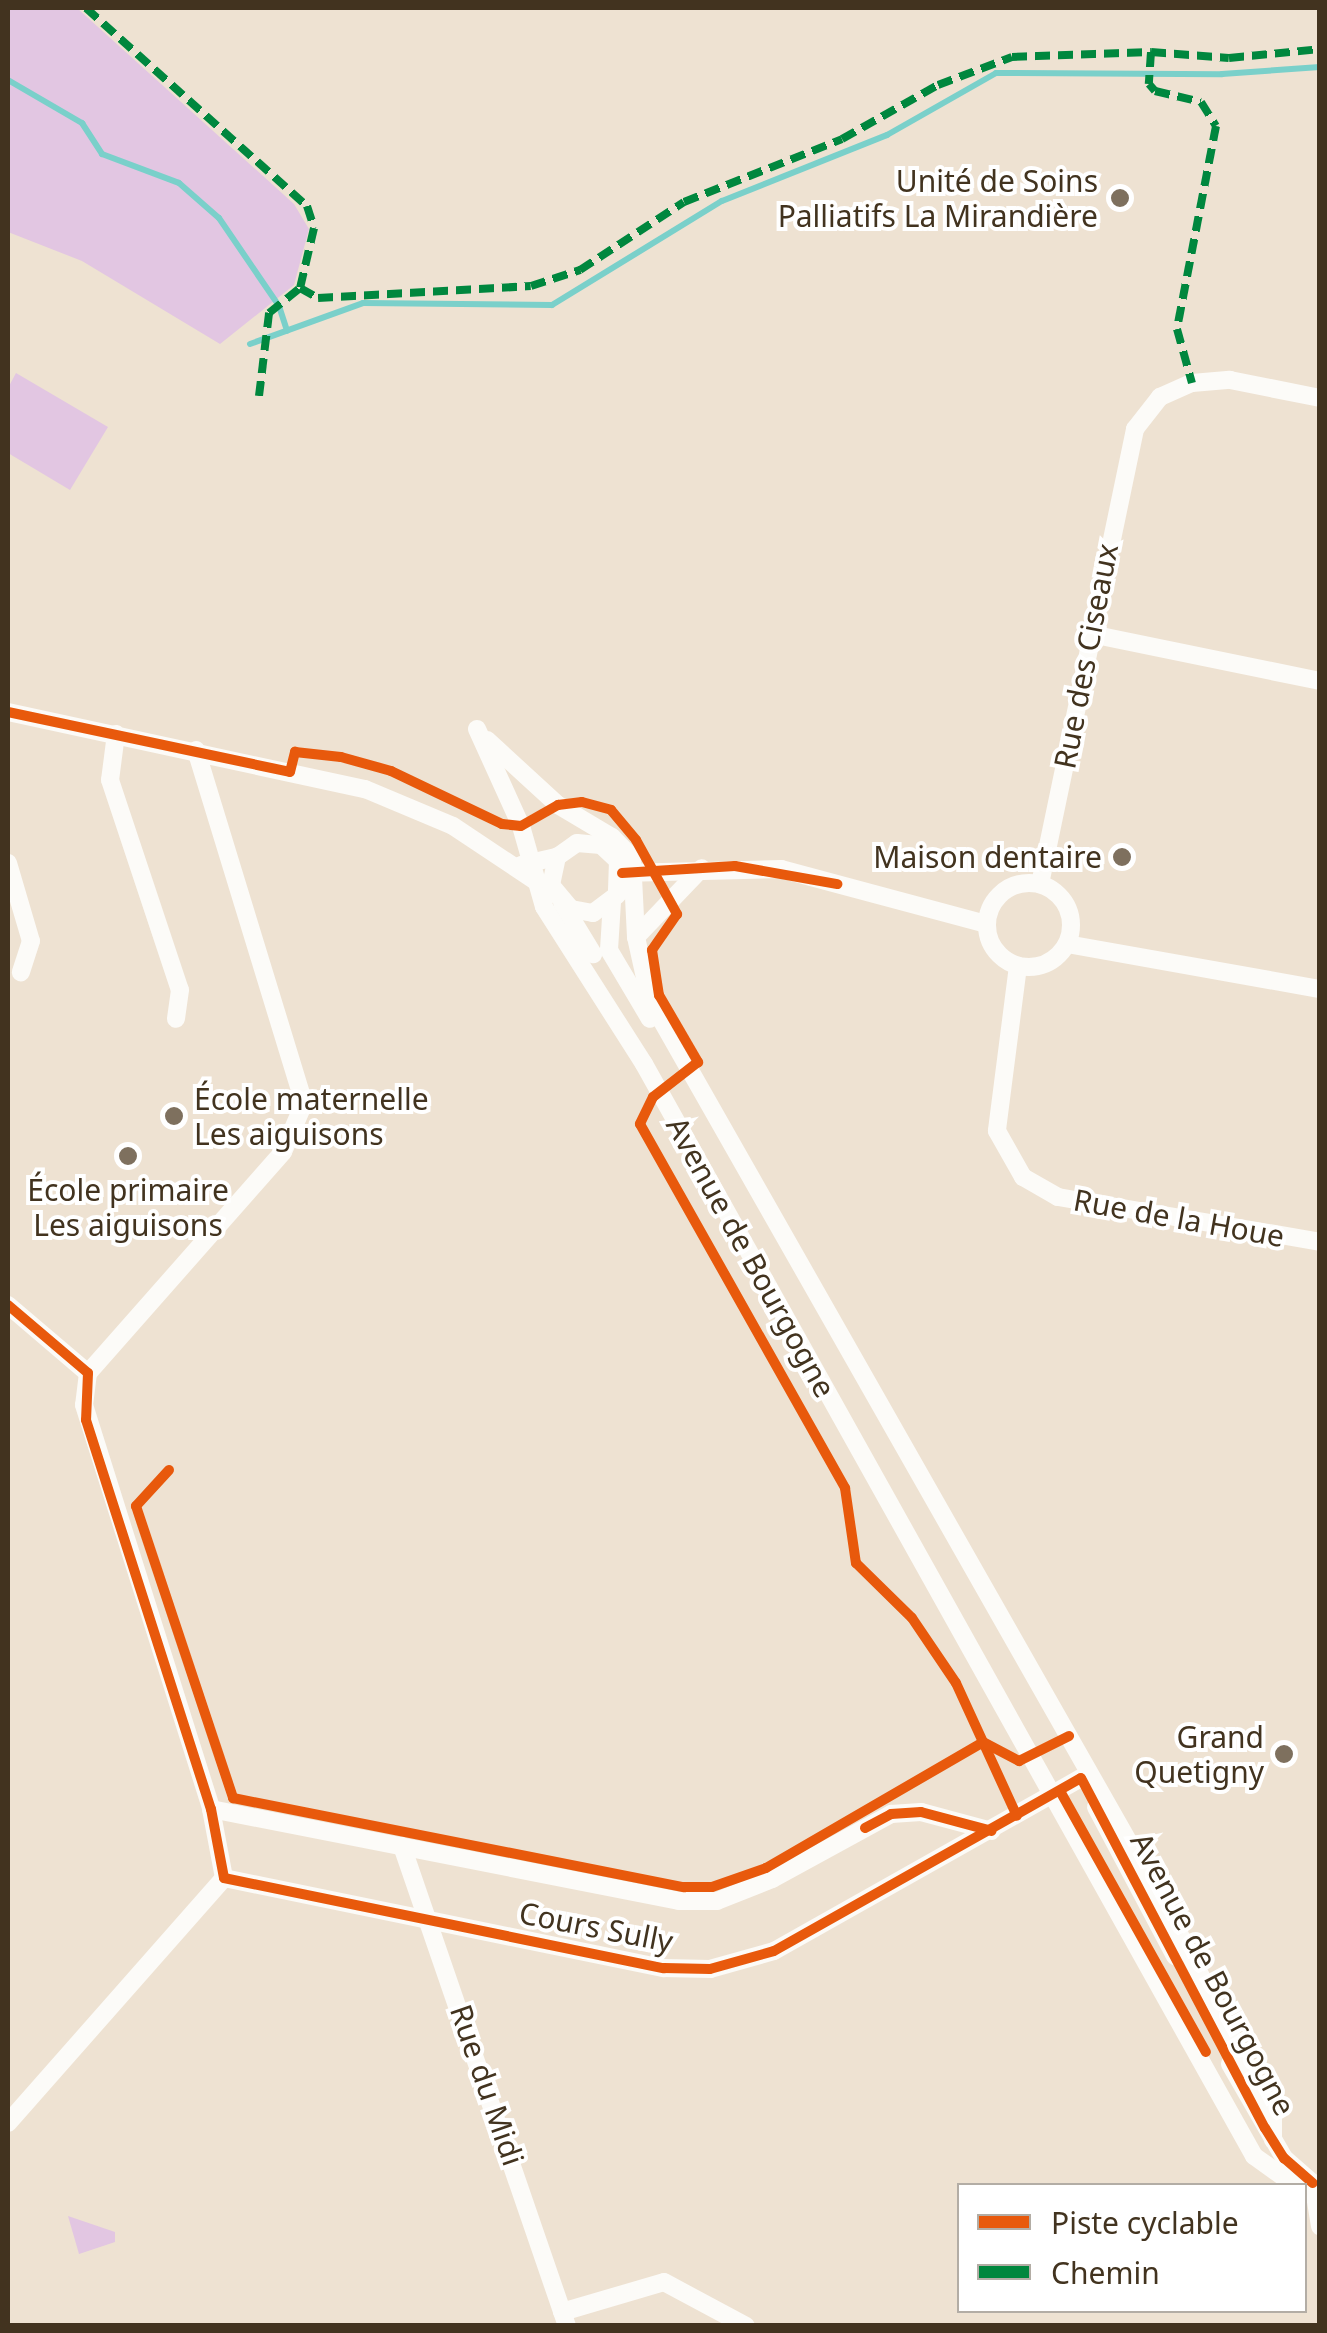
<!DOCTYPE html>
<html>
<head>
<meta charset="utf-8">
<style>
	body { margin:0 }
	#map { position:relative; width:1327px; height:2333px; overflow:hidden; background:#eee2d2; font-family:"Noto Sans",sans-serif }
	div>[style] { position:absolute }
	.green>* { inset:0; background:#e2c6e2 }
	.stream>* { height:6px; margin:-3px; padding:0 3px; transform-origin:3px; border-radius:3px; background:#7ad0ca }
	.street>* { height:18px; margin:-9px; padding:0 9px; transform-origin:9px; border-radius:9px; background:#fcfbf8 }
	.street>.ring { margin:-9px; padding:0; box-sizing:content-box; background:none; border:18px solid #fcfbf8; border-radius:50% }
	.quiet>* { height:8px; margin-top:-4px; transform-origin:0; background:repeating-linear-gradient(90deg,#00873e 0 15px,transparent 0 23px) }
	.cycleway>* { height:10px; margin:-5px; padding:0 5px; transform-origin:5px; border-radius:5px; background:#e8590c }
	.dots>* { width:28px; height:28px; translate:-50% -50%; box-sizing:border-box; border:5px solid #fff; border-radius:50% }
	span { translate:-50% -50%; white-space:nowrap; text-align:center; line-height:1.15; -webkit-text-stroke:8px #fff; paint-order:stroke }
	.poi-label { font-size:30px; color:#42331f }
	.right { translate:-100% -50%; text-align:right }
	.left { translate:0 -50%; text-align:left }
	.street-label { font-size:30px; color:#42331f }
	.frame { position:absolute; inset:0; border:10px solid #42331f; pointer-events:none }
	.legend { position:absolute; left:957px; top:2183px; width:350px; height:130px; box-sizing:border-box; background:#fff; border:2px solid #b3ada5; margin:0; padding:12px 18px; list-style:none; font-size:30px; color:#42331f }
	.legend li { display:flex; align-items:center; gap:20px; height:50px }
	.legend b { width:50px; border:2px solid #b3ada5 }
</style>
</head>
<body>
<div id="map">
	<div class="green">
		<div style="clip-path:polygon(8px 8px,77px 8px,294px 204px,309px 229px,294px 285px,220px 344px,82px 261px,8px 232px)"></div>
		<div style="clip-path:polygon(16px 373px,108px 427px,70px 490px,8px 453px,8px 388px)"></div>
		<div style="clip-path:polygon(68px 2216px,115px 2232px,115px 2242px,79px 2254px)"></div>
	</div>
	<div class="stream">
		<div style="left:8px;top:80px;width:86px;rotate:30.2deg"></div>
		<div style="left:82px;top:123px;width:37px;rotate:57deg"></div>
		<div style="left:102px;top:154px;width:82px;rotate:20.6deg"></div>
		<div style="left:179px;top:183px;width:53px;rotate:41.2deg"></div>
		<div style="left:219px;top:218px;width:107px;rotate:55.7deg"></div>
		<div style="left:279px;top:306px;width:26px;rotate:72deg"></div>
		<div style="left:250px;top:344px;width:120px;rotate:-19.9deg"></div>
		<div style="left:363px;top:303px;width:189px;rotate:0.6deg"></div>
		<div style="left:552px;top:305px;width:199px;rotate:-31.5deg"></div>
		<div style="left:722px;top:201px;width:178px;rotate:-21.8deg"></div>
		<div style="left:887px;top:135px;width:125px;rotate:-29.6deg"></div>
		<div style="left:996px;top:73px;width:226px;rotate:0.3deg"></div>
		<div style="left:1222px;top:74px;width:98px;rotate:-4.1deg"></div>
	</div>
	<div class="street">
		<div style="left:1091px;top:634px;width:234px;rotate:11.6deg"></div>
		<div style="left:8px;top:712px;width:365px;rotate:12.2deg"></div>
		<div style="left:365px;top:789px;width:95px;rotate:22.8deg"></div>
		<div style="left:453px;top:826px;width:123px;rotate:33.7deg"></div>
		<div style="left:477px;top:729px;width:107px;rotate:65.6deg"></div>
		<div style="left:521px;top:826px;width:84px;rotate:74.1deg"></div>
		<div style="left:544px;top:907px;width:186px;rotate:57.5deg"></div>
		<div style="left:644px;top:1064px;width:1251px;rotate:60.81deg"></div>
		<div style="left:1254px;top:2156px;width:52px;rotate:35.5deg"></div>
		<div style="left:116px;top:734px;width:46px;rotate:97.4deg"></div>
		<div style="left:110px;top:780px;width:221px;rotate:71.6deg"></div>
		<div style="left:180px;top:990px;width:29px;rotate:98deg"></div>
		<div style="left:487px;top:740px;width:96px;rotate:42.5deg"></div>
		<div style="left:558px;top:805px;width:63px;rotate:30.7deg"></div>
		<div style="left:612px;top:837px;width:29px;rotate:46deg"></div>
		<div style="left:632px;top:858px;width:79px;rotate:87.1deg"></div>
		<div style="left:636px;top:937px;width:65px;rotate:77.5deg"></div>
		<div style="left:650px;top:1000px;width:1040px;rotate:60.38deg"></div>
		<div style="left:1164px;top:1904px;width:239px;rotate:62.9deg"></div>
		<div style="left:1273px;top:2117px;width:23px;rotate:90deg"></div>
		<div style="left:196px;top:750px;width:369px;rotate:73deg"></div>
		<div style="left:304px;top:1103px;width:53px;rotate:113.2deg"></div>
		<div style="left:283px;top:1152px;width:295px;rotate:131.4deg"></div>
		<div style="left:88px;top:1373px;width:32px;rotate:97deg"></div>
		<div style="left:84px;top:1405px;width:423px;rotate:72.5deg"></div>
		<div style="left:211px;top:1809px;width:70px;rotate:79.3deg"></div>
		<div style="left:8px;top:863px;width:81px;rotate:73.6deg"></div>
		<div style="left:31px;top:941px;width:33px;rotate:108deg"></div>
		<div style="left:521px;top:865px;width:37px;rotate:-13deg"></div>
		<div style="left:557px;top:857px;width:24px;rotate:-35deg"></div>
		<div style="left:577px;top:843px;width:24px;rotate:5deg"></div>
		<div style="left:601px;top:845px;width:23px;rotate:43deg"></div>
		<div style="left:618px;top:861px;width:34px;rotate:92deg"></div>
		<div style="left:617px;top:895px;width:30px;rotate:143deg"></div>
		<div style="left:593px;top:913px;width:22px;rotate:-170deg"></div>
		<div style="left:571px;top:909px;width:31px;rotate:-130deg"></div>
		<div style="left:551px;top:885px;width:29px;rotate:-78deg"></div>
		<div style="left:622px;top:873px;width:159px;rotate:-1.4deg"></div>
		<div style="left:781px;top:869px;width:212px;rotate:15deg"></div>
		<div class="ring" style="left:987px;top:883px;width:66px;height:66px"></div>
		<div style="left:1040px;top:884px;width:465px;rotate:-78.2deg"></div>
		<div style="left:1135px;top:429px;width:41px;rotate:-52deg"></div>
		<div style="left:1160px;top:397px;width:35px;rotate:-24deg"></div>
		<div style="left:1192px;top:383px;width:38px;rotate:-5deg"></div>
		<div style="left:1230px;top:380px;width:92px;rotate:11.3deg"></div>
		<div style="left:612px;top:902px;width:48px;rotate:93.6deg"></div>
		<div style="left:609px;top:950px;width:80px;rotate:59.3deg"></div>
		<div style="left:562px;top:903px;width:60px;rotate:58.7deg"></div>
		<div style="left:636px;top:937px;width:95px;rotate:-46.3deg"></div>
		<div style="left:1067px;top:944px;width:257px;rotate:10.1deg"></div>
		<div style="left:1018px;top:966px;width:166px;rotate:97.3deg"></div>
		<div style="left:997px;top:1131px;width:53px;rotate:60.5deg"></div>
		<div style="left:1023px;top:1177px;width:40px;rotate:29.7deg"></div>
		<div style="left:1058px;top:1197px;width:266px;rotate:9.7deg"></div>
		<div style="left:8px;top:1305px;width:105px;rotate:40.4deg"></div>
		<div style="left:1096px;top:1807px;width:169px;rotate:62.1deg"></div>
		<div style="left:211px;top:1809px;width:477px;rotate:11.1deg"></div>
		<div style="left:679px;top:1901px;width:38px"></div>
		<div style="left:717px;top:1901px;width:59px;rotate:-21.8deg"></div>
		<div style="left:772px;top:1879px;width:136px;rotate:-28.6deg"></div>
		<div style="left:891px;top:1814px;width:30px;rotate:-4deg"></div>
		<div style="left:921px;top:1812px;width:73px;rotate:15deg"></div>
		<div style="left:402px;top:1846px;width:508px;rotate:71.03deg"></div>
		<div style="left:224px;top:1878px;width:449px;rotate:11.6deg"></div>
		<div style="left:664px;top:1968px;width:46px;rotate:1.2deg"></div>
		<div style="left:710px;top:1969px;width:66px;rotate:-15.7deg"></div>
		<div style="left:774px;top:1951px;width:352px;rotate:-29.4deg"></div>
		<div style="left:1230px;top:2064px;width:108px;rotate:60.1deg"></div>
		<div style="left:1284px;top:2158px;width:38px;rotate:41deg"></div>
		<div style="left:1313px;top:2183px;width:44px;rotate:80.8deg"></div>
		<div style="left:8px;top:2123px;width:327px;rotate:-48.6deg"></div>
		<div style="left:562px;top:2312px;width:106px;rotate:-16.4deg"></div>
		<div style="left:664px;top:2282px;width:93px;rotate:28.2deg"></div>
	</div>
	<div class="quiet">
		<div style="left:86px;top:8px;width:297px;rotate:41.9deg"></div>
		<div style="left:307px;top:206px;width:23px;rotate:72deg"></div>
		<div style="left:314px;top:228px;width:62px;rotate:103.1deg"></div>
		<div style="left:300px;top:288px;width:21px;rotate:29deg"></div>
		<div style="left:318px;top:298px;width:213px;rotate:-3.2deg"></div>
		<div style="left:531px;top:286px;width:52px;rotate:-18.1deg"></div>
		<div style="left:580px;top:270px;width:124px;rotate:-33.2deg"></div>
		<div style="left:684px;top:202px;width:170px;rotate:-21.7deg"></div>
		<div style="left:842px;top:139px;width:110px;rotate:-29.4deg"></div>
		<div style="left:938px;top:85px;width:79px;rotate:-20.7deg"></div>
		<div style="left:1012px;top:57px;width:139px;rotate:-2.1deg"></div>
		<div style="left:1151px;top:52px;width:78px;rotate:4.4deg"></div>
		<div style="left:1229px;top:58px;width:91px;rotate:-5.6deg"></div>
		<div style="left:1151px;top:52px;width:32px;rotate:94deg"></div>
		<div style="left:1149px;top:84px;width:9px;rotate:49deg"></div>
		<div style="left:1155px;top:91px;width:47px;rotate:13.4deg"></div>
		<div style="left:1201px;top:102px;width:28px;rotate:58deg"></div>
		<div style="left:1216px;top:126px;width:207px;rotate:100.9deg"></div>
		<div style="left:1177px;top:329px;width:56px;rotate:74.5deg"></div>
		<div style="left:259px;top:396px;width:84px;rotate:-83.1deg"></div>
		<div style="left:269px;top:313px;width:40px;rotate:-39deg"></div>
	</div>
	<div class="cycleway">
		<div style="left:8px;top:712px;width:288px;rotate:12deg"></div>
		<div style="left:290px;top:772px;width:21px;rotate:-76deg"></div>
		<div style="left:295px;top:752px;width:46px;rotate:6.2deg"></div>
		<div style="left:341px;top:757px;width:52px;rotate:15.6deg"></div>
		<div style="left:391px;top:771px;width:123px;rotate:25.5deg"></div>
		<div style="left:502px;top:824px;width:19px;rotate:6deg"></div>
		<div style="left:521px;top:826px;width:43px;rotate:-29.6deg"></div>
		<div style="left:558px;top:805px;width:24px;rotate:-7deg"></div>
		<div style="left:582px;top:802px;width:30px;rotate:15deg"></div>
		<div style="left:611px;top:810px;width:39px;rotate:50deg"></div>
		<div style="left:636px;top:840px;width:85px;rotate:61deg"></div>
		<div style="left:677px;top:914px;width:44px;rotate:124.8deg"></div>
		<div style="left:652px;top:950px;width:46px;rotate:81.2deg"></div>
		<div style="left:659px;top:995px;width:78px;rotate:59.8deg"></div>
		<div style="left:698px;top:1062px;width:57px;rotate:142.1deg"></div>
		<div style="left:653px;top:1097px;width:30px;rotate:116deg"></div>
		<div style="left:640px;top:1124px;width:418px;rotate:60.6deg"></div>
		<div style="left:845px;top:1488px;width:76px;rotate:81.7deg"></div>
		<div style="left:856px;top:1563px;width:78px;rotate:44.5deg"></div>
		<div style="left:912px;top:1618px;width:78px;rotate:55.9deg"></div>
		<div style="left:956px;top:1683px;width:146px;rotate:65.4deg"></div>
		<div style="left:622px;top:873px;width:113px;rotate:-3.5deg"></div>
		<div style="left:735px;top:866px;width:104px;rotate:10deg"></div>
		<div style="left:8px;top:1305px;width:105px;rotate:40.4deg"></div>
		<div style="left:88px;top:1373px;width:47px;rotate:92.4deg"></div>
		<div style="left:86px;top:1420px;width:409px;rotate:72.2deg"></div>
		<div style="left:211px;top:1809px;width:70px;rotate:79.3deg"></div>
		<div style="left:224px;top:1878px;width:449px;rotate:11.6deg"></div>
		<div style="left:664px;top:1968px;width:46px;rotate:1.2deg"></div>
		<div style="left:710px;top:1969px;width:66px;rotate:-15.7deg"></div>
		<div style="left:774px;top:1951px;width:352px;rotate:-29.4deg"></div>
		<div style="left:1081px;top:1778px;width:395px;rotate:62.3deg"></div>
		<div style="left:1265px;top:2128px;width:36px;rotate:58deg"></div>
		<div style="left:1284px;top:2158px;width:38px;rotate:41deg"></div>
		<div style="left:169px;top:1470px;width:49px;rotate:132.5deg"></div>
		<div style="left:136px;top:1506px;width:308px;rotate:71.6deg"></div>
		<div style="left:233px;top:1798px;width:460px;rotate:11.2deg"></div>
		<div style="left:684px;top:1887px;width:28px"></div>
		<div style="left:712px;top:1887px;width:57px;rotate:-19.4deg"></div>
		<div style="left:766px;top:1868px;width:251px;rotate:-30.1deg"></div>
		<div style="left:983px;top:1742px;width:41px;rotate:27.8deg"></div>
		<div style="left:1019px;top:1761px;width:56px;rotate:-26.6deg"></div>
		<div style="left:1060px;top:1791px;width:299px;rotate:60.8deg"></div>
		<div style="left:865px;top:1828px;width:30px;rotate:-28deg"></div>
		<div style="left:891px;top:1814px;width:30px;rotate:-4deg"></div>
		<div style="left:921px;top:1812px;width:73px;rotate:15deg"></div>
	</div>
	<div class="dots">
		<div style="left:1120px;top:198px;background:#7e705e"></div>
		<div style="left:1122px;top:857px;background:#7e705e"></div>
		<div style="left:174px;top:1116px;background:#7e705e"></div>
		<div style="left:128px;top:1156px;background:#7e705e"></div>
		<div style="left:1284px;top:1754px;background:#7e705e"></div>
	</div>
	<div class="poi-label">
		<span class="right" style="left:1098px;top:198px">Unité de Soins<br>Palliatifs La Mirandière</span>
		<span class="right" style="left:1102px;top:857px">Maison dentaire</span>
		<span class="left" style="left:194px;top:1116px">École maternelle<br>Les aiguisons</span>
		<span style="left:128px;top:1207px">École primaire<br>Les aiguisons</span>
		<span class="right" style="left:1264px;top:1754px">Grand<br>Quetigny</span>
	</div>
	<div class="street-label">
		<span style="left:1086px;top:656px;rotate:-79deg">Rue des Ciseaux</span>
		<span style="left:1179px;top:1218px;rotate:10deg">Rue de la Houe</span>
		<span style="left:751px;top:1257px;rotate:61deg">Avenue de Bourgogne</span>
		<span style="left:596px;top:1927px;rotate:11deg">Cours Sully</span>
		<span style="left:1213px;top:1974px;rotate:62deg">Avenue de Bourgogne</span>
		<span style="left:487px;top:2085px;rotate:71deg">Rue du Midi</span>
	</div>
	<div class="frame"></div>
	<ul class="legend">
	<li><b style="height:12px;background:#e8590c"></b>Piste cyclable</li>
	<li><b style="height:12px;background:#00873e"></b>Chemin</li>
	</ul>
</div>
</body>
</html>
